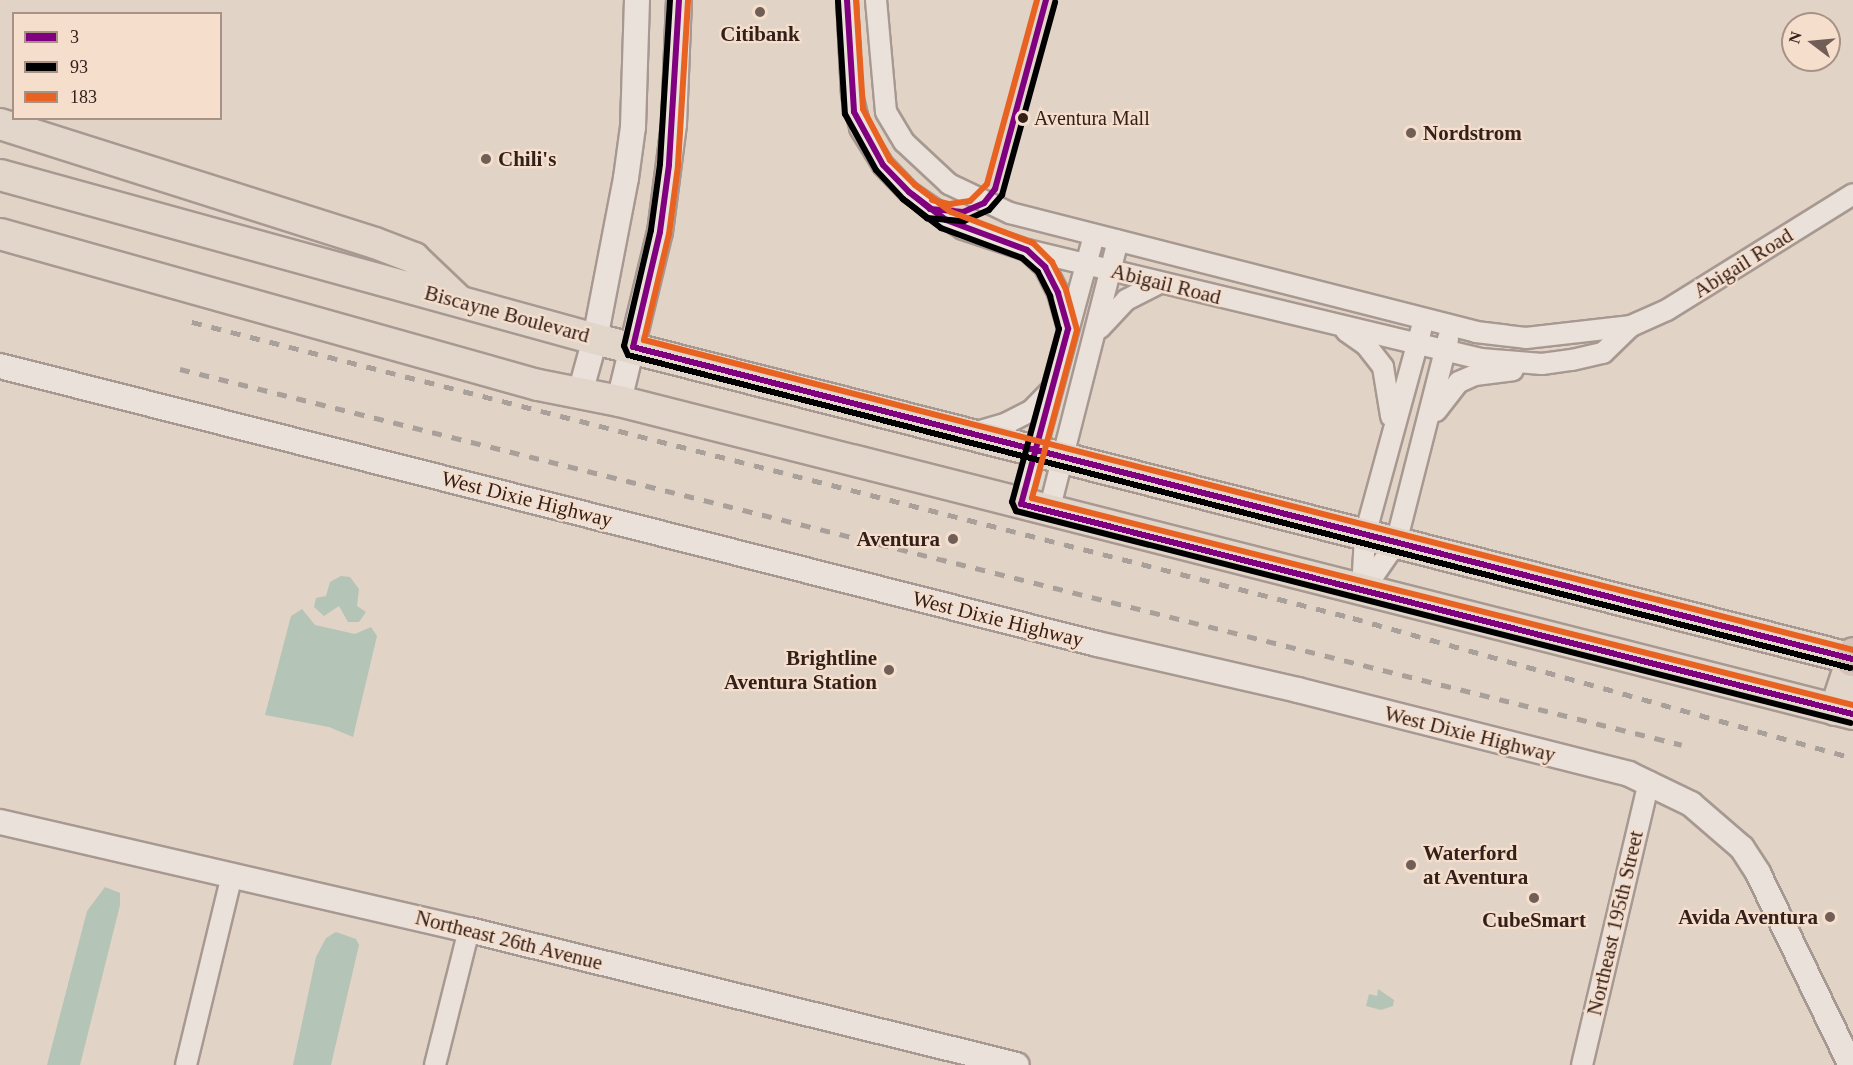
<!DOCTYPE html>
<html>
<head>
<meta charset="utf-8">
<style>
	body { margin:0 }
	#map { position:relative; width:1853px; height:1065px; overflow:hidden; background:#e2d3c7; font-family:Georgia,serif }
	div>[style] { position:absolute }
	.water>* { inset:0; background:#b4c4b6 }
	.roads { filter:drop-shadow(2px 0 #a79991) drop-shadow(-2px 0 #a79991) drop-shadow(0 2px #a79991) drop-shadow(0 -2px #a79991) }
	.minor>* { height:20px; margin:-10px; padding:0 10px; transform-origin:10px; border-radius:10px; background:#eae1da }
	.tertiary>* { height:24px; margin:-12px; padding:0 12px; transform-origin:12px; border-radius:12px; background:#eae1da }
	.primary>* { height:30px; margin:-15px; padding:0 15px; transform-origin:15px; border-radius:15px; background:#e2d5ca }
	.motorway>* { height:33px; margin:-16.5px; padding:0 16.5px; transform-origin:16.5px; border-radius:16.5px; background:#d5c3b9 }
	.rail>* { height:4.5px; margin-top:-2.25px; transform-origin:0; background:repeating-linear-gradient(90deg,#a9a09a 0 10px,transparent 0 20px) }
	.bus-1>* { height:6px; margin:-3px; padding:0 3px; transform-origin:3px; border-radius:3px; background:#800080 }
	.bus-2>* { height:6px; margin:-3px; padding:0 3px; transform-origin:3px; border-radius:3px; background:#000 }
	.bus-3>* { height:6px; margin:-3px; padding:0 3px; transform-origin:3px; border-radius:3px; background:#e86222 }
	.dots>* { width:16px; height:16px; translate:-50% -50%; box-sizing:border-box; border:3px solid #f5decc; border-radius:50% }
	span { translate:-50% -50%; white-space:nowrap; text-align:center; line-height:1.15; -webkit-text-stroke:4.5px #f5decc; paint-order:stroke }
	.bus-label { font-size:20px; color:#34201b }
	.left { translate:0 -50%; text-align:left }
	.poi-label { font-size:21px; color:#34201b; font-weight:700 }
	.right { translate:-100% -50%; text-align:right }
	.street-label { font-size:21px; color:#34201b }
	.legend { position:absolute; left:12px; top:12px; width:210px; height:108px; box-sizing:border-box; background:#f5decc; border:2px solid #a89285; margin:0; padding:8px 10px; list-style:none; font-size:18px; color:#34201b }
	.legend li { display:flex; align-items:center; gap:12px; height:30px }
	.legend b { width:30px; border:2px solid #a89285 }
	.north { position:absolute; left:1781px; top:12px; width:60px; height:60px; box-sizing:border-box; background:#f5decc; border:2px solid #a89285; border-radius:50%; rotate:286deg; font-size:16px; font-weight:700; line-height:24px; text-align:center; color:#34201b }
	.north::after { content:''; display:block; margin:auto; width:21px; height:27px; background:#715f57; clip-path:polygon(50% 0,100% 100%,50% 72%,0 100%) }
</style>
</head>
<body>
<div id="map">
	<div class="water">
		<div style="clip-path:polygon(341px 576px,350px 577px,359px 589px,357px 606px,366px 612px,359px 622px,348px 622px,339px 606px,324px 616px,314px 607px,316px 598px,326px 596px,330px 582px)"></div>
		<div style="clip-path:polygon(302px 609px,315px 625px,355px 634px,371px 627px,377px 636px,353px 737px,329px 727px,265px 715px,291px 616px)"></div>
		<div style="clip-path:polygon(105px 887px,120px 893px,120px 905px,80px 1065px,47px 1065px,87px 911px)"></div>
		<div style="clip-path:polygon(336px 932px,356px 939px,359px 945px,331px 1065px,293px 1065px,316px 957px,326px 938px)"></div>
		<div style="clip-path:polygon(1378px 989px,1394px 1000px,1393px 1006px,1381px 1010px,1366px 1006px,1369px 994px,1377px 996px)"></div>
	</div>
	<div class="roads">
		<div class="minor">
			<div style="left:847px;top:0;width:95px;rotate:87deg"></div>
			<div style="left:852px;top:95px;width:34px;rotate:76deg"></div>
			<div style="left:860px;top:128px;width:44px;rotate:58.1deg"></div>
			<div style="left:883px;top:165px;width:37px;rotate:46deg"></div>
			<div style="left:909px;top:192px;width:65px;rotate:34.4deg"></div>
			<div style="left:963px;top:229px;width:67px;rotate:18.2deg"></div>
			<div style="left:1027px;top:250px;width:467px;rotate:13.5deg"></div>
			<div style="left:1481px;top:359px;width:61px;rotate:4.7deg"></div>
			<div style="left:1542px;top:364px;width:30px;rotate:-8deg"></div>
			<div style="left:1572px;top:360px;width:32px;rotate:-13deg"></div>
			<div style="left:1603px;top:353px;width:39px;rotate:-44deg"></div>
			<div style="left:876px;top:0;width:112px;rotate:84.9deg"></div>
			<div style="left:886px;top:112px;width:35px;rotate:59deg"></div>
			<div style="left:904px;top:142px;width:62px;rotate:43deg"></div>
			<div style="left:949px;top:184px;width:68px;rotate:25.4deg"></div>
			<div style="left:1010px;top:213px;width:481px;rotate:14.3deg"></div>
			<div style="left:1476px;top:332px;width:50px;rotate:6.8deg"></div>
			<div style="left:1526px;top:338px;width:106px;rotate:-6.5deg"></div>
			<div style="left:1631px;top:326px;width:39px;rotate:-24deg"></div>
			<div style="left:1667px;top:310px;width:219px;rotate:-31.9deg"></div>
			<div style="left:1027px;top:250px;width:25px;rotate:43deg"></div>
			<div style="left:1045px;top:267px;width:29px;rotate:63deg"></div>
			<div style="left:1058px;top:293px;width:36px;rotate:74deg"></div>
			<div style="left:1100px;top:328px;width:38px;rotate:-47deg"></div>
			<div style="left:1126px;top:300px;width:38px;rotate:-27deg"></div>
			<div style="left:1346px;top:331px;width:24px;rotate:35deg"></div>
			<div style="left:1366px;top:345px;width:28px;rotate:52deg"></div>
			<div style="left:1383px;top:367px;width:50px;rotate:80.7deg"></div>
			<div style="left:1436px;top:411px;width:37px;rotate:-52deg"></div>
			<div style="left:1459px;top:382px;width:17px;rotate:-24deg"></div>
			<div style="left:1475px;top:375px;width:38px;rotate:-7deg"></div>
			<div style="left:973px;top:433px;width:35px;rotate:-16deg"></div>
			<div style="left:1007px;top:423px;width:27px;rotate:-27deg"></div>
			<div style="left:1031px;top:411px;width:29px;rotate:-46deg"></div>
			<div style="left:1021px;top:504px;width:279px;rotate:-74.8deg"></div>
			<div style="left:1049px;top:511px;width:279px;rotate:-75.7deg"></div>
			<div style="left:1362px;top:591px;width:56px;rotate:-86.9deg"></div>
			<div style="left:1365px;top:535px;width:213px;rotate:-74.7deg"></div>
			<div style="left:1362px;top:592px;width:60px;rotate:-55.2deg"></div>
			<div style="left:1396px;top:543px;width:211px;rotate:-75.7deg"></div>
			<div style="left:186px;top:1065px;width:195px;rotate:-76.4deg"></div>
			<div style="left:435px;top:1065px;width:139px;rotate:-75.9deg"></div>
			<div style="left:1582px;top:1065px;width:291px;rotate:-76.7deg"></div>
		</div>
		<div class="tertiary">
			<div style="left:0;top:366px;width:1132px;rotate:14.22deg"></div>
			<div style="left:1097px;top:644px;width:206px;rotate:12.9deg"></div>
			<div style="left:1298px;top:690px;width:341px;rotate:14.2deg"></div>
			<div style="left:1629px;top:774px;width:69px;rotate:25.8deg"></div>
			<div style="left:1691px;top:804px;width:67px;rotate:40.8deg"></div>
			<div style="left:1742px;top:848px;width:30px;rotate:57deg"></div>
			<div style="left:1758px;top:873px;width:213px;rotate:64.2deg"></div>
			<div style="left:580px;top:393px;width:56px;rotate:-74.5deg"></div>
			<div style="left:595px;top:339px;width:164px;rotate:-79.1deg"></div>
			<div style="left:626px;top:178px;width:51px;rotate:-82.2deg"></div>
			<div style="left:633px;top:127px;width:127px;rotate:-88.2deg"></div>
			<div style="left:619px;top:401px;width:174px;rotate:-76.4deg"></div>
			<div style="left:660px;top:232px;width:109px;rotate:-82.6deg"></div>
			<div style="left:674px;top:124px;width:124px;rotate:-87.7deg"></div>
			<div style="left:0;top:822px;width:481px;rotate:13deg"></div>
			<div style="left:469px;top:930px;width:564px;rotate:13.84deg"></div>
		</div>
		<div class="primary">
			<div style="left:0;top:124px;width:393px;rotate:17.6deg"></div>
			<div style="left:375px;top:243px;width:42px;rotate:21deg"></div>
			<div style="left:414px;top:258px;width:61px;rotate:43.7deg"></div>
			<div style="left:0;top:175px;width:617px;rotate:15.41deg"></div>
			<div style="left:595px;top:339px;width:1298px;rotate:14.27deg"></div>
			<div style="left:0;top:234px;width:559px;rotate:15.68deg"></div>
			<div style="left:538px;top:385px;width:83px;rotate:11.2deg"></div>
			<div style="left:619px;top:401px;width:1273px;rotate:14.23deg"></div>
			<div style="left:1835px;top:710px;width:54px;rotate:-71.6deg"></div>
		</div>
		<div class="motorway">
			<div style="left:1852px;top:659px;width:5px;rotate:-79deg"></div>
		</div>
	</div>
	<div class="rail">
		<div style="left:192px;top:322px;width:1198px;rotate:14.3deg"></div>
		<div style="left:1353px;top:618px;width:519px;rotate:15.64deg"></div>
		<div style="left:180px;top:369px;width:1548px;rotate:14.05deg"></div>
	</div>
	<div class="bus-1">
		<div style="left:679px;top:0;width:165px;rotate:93.5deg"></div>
		<div style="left:669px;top:165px;width:68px;rotate:97.7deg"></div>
		<div style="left:660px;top:232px;width:118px;rotate:103.2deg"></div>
		<div style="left:633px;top:347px;width:1259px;rotate:14.35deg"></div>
		<div style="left:847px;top:0;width:112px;rotate:86.4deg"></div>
		<div style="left:854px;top:112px;width:60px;rotate:61.3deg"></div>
		<div style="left:883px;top:165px;width:37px;rotate:46deg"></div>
		<div style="left:909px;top:192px;width:46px;rotate:37.1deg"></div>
		<div style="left:946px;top:220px;width:86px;rotate:20.3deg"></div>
		<div style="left:1027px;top:250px;width:25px;rotate:43deg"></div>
		<div style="left:1045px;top:267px;width:29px;rotate:63deg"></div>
		<div style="left:1058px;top:293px;width:37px;rotate:74deg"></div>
		<div style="left:1068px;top:329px;width:181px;rotate:105deg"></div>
		<div style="left:1021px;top:504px;width:858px;rotate:14.17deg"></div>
		<div style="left:913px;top:195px;width:22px;rotate:39deg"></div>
		<div style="left:930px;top:209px;width:33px;rotate:5deg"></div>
		<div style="left:963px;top:212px;width:23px;rotate:-23deg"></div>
		<div style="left:984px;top:203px;width:18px;rotate:-52deg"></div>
		<div style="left:995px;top:189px;width:196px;rotate:-74.9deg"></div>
	</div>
	<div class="bus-2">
		<div style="left:670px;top:0;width:164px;rotate:93.5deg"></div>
		<div style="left:660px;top:164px;width:67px;rotate:97.8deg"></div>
		<div style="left:651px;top:230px;width:119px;rotate:103.1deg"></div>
		<div style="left:624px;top:346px;width:10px;rotate:66deg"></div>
		<div style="left:628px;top:355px;width:1262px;rotate:14.36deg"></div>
		<div style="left:838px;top:1px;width:113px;rotate:86.5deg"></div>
		<div style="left:845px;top:114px;width:64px;rotate:61deg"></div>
		<div style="left:876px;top:170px;width:40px;rotate:47deg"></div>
		<div style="left:903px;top:199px;width:48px;rotate:37.3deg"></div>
		<div style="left:941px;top:228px;width:86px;rotate:20.3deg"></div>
		<div style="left:1022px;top:258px;width:21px;rotate:41deg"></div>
		<div style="left:1038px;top:272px;width:27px;rotate:63deg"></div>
		<div style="left:1050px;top:296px;width:34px;rotate:75deg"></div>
		<div style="left:1059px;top:329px;width:179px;rotate:105.2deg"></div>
		<div style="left:1012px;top:502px;width:10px;rotate:66deg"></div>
		<div style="left:1016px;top:511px;width:861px;rotate:14.25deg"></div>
		<div style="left:907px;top:202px;width:26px;rotate:39deg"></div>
		<div style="left:927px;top:218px;width:37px;rotate:5deg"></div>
		<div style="left:964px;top:221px;width:27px;rotate:-24deg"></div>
		<div style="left:989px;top:210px;width:20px;rotate:-49deg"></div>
		<div style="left:1002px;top:195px;width:200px;rotate:-74.6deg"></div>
	</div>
	<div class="bus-3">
		<div style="left:856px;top:0;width:109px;rotate:86.3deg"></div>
		<div style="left:863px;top:109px;width:58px;rotate:62.1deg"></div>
		<div style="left:890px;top:160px;width:35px;rotate:45deg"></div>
		<div style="left:915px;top:185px;width:45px;rotate:36.9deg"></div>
		<div style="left:951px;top:212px;width:88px;rotate:20.7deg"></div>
		<div style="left:1033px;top:243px;width:27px;rotate:45deg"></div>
		<div style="left:1052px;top:262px;width:31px;rotate:63deg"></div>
		<div style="left:1066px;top:290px;width:41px;rotate:74.6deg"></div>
		<div style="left:1077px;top:330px;width:174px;rotate:105deg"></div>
		<div style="left:1032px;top:498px;width:847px;rotate:14.15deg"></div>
		<div style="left:688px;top:1px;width:165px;rotate:93.5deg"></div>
		<div style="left:678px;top:166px;width:69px;rotate:97.5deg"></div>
		<div style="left:669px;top:234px;width:109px;rotate:103.3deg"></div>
		<div style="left:644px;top:340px;width:1248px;rotate:14.38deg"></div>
		<div style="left:932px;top:200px;width:18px;rotate:13deg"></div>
		<div style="left:950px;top:204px;width:20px;rotate:-9deg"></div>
		<div style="left:970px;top:201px;width:24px;rotate:-45deg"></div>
		<div style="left:987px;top:184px;width:191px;rotate:-74.8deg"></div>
	</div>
	<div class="dots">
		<div style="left:760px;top:12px;background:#715f57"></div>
		<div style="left:1023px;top:118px;background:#34201b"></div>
		<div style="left:1411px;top:133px;background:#715f57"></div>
		<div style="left:486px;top:159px;background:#715f57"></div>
		<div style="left:953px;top:539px;background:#715f57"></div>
		<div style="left:889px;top:670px;background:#715f57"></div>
		<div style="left:1411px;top:865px;background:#715f57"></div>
		<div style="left:1534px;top:898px;background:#715f57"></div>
		<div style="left:1830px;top:917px;background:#715f57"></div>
	</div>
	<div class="bus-label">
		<span class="left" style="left:1034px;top:118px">Aventura Mall</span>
	</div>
	<div class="poi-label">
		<span style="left:760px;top:34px">Citibank</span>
		<span class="left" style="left:1423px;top:133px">Nordstrom</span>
		<span class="left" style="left:498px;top:159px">Chili's</span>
		<span class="right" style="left:940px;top:539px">Aventura</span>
		<span class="right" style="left:877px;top:670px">Brightline<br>Aventura Station</span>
		<span class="left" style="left:1423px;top:865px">Waterford<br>at Aventura</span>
		<span class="right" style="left:1818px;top:917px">Avida Aventura</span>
		<span style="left:1534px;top:920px">CubeSmart</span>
	</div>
	<div class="street-label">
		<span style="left:1743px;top:263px;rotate:-32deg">Abigail Road</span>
		<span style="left:1166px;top:284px;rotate:14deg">Abigail Road</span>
		<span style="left:507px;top:314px;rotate:15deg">Biscayne Boulevard</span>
		<span style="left:527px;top:499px;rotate:14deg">West Dixie Highway</span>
		<span style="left:998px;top:619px;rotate:14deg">West Dixie Highway</span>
		<span style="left:1470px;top:734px;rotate:14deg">West Dixie Highway</span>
		<span style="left:1615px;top:923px;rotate:-77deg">Northeast 195th Street</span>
		<span style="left:509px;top:940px;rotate:14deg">Northeast 26th Avenue</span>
	</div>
	<ul class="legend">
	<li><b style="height:8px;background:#800080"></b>3</li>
	<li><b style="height:8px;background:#000"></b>93</li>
	<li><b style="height:8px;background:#e86222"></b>183</li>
	</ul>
	<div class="north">N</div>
</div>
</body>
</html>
